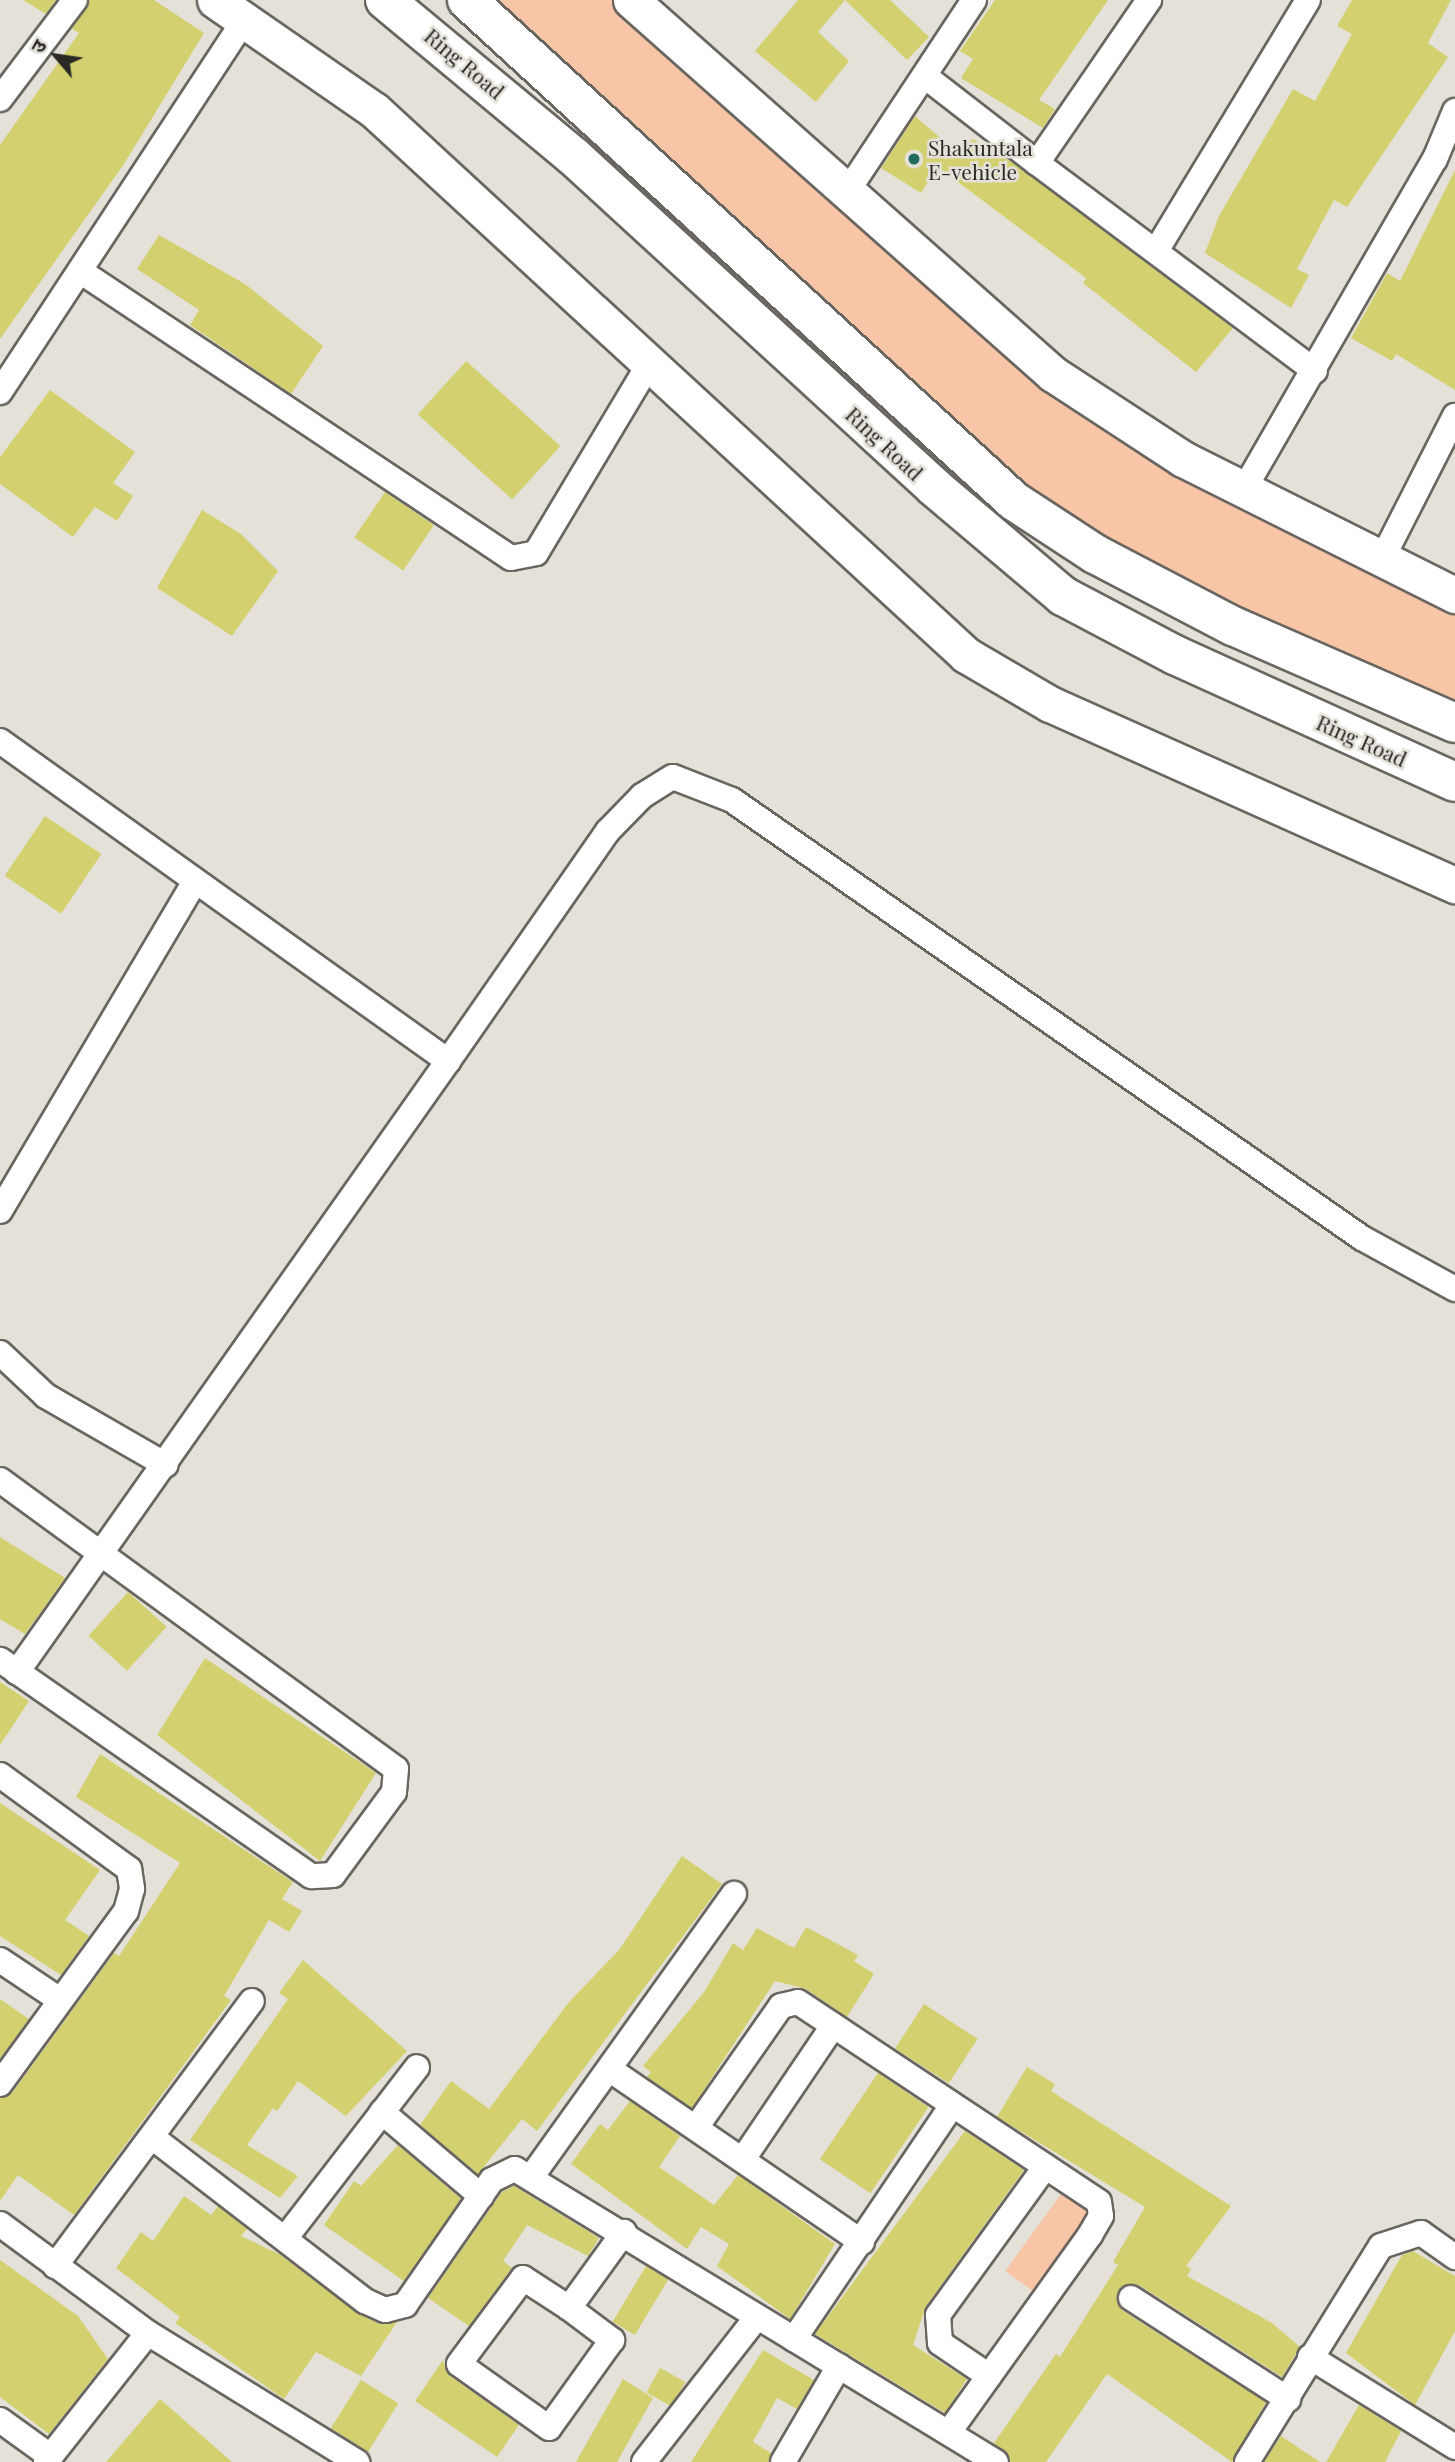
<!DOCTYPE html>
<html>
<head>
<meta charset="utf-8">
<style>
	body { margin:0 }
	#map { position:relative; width:1455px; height:2462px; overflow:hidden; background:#e4e1d9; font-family:"Playfair Display","Noto Sans Devanagari",serif }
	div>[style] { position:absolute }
	.green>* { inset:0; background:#f8c5a6; transform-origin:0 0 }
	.building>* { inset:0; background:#d3d16f; transform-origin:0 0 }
	.roads { filter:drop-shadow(2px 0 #696660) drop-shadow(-2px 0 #696660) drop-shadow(0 2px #696660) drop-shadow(0 -2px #696660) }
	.street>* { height:24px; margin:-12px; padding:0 12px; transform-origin:12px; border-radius:12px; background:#fff }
	.secondary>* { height:35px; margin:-17.5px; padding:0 17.5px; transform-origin:17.5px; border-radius:17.5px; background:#fff }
	.primary>* { height:38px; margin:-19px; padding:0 19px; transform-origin:19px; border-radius:19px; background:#fff }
	.dots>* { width:19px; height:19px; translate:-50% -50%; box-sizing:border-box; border:4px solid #e4e1d9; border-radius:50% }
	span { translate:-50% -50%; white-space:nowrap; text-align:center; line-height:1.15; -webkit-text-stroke:5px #e4e1d9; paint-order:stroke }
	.street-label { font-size:21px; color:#2a2926 }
	.poi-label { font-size:21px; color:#2a2926 }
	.left { translate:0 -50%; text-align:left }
	.north { position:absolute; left:21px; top:21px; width:70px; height:70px; -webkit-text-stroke:5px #e4e1d9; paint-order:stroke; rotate:299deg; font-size:19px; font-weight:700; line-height:28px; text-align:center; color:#2a2926 }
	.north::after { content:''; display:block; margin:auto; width:24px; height:32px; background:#2a2926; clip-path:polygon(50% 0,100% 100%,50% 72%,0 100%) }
</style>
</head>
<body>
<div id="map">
	<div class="green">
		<div style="clip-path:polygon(458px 0,615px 0,1184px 477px,1455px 605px,1455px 708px,1014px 501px)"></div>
		<div style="left:1064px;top:2190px;width:39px;height:100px;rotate:36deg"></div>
	</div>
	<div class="building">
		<div style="clip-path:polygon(23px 0,56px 0,46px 14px)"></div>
		<div style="clip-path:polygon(90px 0,154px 0,204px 33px,124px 164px,0 339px,0 145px,79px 33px,72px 29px)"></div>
		<div style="clip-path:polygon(798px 0,890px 0,929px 37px,907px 60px,845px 0,818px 32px,849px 61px,816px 102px,755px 51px)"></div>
		<div style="clip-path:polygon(995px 0,1108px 0,1039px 100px,1055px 109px,1043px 128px,961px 78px,973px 59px,960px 51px)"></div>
		<div style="clip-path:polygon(1352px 0,1451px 0,1428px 43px,1448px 57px,1347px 207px,1334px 200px,1297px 269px,1309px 275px,1291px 308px,1205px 253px,1219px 216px,1293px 89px,1315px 101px,1352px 34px,1337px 26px)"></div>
		<div style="clip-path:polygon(915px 116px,959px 154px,973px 139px,1013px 163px,1233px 328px,1196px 372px,1083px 283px,1086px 278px,938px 167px,921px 193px,881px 168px)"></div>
		<div style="clip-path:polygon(1455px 170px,1455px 390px,1396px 354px,1392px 361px,1351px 338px,1387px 273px,1400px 281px)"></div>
		<div style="clip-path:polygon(159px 235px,245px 284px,323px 346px,291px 394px,190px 325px,199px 310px,137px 269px)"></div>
		<div style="left:466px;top:361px;width:127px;height:72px;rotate:42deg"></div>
		<div style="clip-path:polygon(50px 390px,135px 452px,113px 483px,133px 496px,117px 521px,95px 507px,73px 537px,0 484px,0 457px)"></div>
		<div style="left:385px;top:492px;width:59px;height:55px;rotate:34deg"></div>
		<div style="clip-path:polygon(202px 510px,241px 534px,278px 571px,232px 636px,157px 588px)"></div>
		<div style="left:45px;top:816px;width:68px;height:72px;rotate:34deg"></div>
		<div style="clip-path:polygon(0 1537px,65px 1578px,25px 1634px,0 1619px)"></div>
		<div style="left:128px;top:1592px;width:52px;height:59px;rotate:42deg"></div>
		<div style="clip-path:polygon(205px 1658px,376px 1773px,320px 1861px,157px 1735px)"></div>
		<div style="clip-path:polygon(0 1682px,29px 1701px,0 1745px)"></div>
		<div style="clip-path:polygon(100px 1754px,293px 1882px,282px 1899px,302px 1911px,289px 1932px,269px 1920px,224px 1996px,231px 2000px,74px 2215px,18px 2175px,0 2201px,0 2099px,12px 2093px,114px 1953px,119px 1956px,180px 1863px,76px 1797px)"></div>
		<div style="clip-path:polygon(0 1803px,100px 1870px,65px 1920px,89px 1936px,61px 1975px,0 1936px)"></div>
		<div style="clip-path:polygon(682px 1856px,722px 1884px,537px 2131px,522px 2119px,478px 2174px,420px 2125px,451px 2081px,489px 2109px,569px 2002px,619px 1950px)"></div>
		<div style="clip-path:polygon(806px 1927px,858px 1955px,854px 1961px,874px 1974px,847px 2017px,806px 1989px,775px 1981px,692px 2108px,647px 2077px,651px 2072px,643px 2066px,704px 1992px,733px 1943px,743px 1950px,757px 1928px,794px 1948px)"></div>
		<div style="clip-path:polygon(303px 1960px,407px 2051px,346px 2116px,298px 2081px,277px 2111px,273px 2108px,247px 2145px,298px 2176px,280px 2198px,190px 2140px,288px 1999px,279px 1993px)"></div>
		<div style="clip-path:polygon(0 1999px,29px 2019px,0 2059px)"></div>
		<div style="left:924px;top:2004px;width:64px;height:53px;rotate:33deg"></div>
		<div style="clip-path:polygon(1027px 2067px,1055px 2084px,1051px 2091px,1231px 2206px,1186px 2266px,1191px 2269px,1187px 2276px,1272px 2323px,1300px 2347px,1282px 2377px,1139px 2285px,1124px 2285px,1116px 2298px,1123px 2311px,1266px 2402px,1232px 2462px,1107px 2374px,1046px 2462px,1011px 2462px,994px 2443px,1056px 2354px,1060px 2357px,1118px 2265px,1113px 2262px,1145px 2207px,997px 2117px)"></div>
		<div style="left:878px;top:2073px;width:61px;height:104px;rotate:34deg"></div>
		<div style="clip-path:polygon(630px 2101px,680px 2136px,659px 2167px,714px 2205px,738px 2175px,835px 2244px,790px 2319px,717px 2266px,729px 2244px,701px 2227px,687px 2249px,571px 2164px,600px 2124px,608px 2130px)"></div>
		<div style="clip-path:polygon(965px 2131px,1024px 2170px,926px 2306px,913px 2345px,967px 2379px,945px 2413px,815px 2334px)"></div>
		<div style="clip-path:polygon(398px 2145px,461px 2199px,404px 2281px,324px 2225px,354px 2181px,361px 2186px)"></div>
		<div style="clip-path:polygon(514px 2186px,599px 2238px,588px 2256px,527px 2225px,503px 2261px,512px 2268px,469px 2326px,428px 2298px,502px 2192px)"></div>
		<div style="clip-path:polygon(184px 2196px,211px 2215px,218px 2206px,247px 2229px,241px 2236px,279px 2254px,359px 2314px,380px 2324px,397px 2322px,361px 2376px,316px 2352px,284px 2399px,175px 2323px,180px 2317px,116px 2268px,141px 2232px,153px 2241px)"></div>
		<div style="clip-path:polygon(1413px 2251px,1455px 2276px,1455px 2331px,1415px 2405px,1346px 2353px,1402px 2255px)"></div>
		<div style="clip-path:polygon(0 2260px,78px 2316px,108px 2359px,49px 2434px,0 2397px)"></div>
		<div style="left:646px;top:2266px;width:26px;height:65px;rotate:31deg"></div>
		<div style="clip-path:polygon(763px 2350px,814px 2380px,797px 2409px,777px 2398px,753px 2442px,771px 2453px,768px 2462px,691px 2462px)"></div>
		<div style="clip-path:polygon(443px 2360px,450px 2376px,519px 2425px,497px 2457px,415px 2401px)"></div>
		<div style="left:660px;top:2368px;width:29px;height:28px;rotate:29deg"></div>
		<div style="clip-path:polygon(623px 2379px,653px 2398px,617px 2462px,576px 2462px)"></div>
		<div style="left:361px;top:2380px;width:44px;height:57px;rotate:32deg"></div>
		<div style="clip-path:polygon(160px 2399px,232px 2462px,106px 2462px)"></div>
		<div style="clip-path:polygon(1359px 2405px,1401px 2431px,1385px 2462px,1326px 2462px)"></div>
		<div style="clip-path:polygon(1281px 2436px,1320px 2462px,1264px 2462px)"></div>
	</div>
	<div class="roads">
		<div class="street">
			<div style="left:926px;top:77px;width:140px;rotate:37.8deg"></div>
			<div style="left:1037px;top:163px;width:198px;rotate:-55.5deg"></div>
			<div style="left:0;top:99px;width:124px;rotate:-52.9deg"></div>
			<div style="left:1037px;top:163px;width:347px;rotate:36.8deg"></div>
			<div style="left:847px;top:192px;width:230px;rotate:-56.5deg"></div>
			<div style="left:1156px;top:251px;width:293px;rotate:-58.8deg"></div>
			<div style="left:83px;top:273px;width:514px;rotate:33.66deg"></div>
			<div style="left:511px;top:558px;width:25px;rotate:-11deg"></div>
			<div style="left:536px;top:553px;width:218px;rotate:-59.1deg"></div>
			<div style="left:0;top:392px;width:448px;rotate:-56.7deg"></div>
			<div style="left:1243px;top:491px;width:384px;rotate:-60deg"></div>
			<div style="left:1435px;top:159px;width:52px;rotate:-67.4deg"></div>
			<div style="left:1381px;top:561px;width:163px;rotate:-63deg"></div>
			<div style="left:0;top:741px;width:551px;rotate:35.54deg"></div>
			<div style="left:448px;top:1061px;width:748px;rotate:125.2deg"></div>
			<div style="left:448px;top:1061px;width:280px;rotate:-55.2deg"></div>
			<div style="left:608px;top:831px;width:49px;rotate:-45.8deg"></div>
			<div style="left:642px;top:796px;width:36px;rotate:-32deg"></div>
			<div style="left:673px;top:777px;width:63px;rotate:21.3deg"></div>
			<div style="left:732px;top:800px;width:767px;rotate:34.81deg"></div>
			<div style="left:1362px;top:1238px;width:106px;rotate:28.7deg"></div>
			<div style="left:0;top:1211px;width:383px;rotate:-59.4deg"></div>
			<div style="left:0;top:1353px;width:63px;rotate:43.1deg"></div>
			<div style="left:46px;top:1396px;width:138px;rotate:29.9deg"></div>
			<div style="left:0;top:1480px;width:490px;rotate:36.1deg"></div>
			<div style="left:396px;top:1769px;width:23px;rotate:95deg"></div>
			<div style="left:394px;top:1792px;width:103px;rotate:126.3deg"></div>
			<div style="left:333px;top:1875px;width:22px;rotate:177deg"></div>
			<div style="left:311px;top:1876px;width:379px;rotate:-145.2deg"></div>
			<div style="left:0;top:1775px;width:160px;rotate:36.1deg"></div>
			<div style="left:129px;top:1869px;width:20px;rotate:81deg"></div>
			<div style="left:132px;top:1889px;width:23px;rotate:105deg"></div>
			<div style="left:126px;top:1911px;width:214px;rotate:126.1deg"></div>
			<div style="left:0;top:1960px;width:72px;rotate:33.7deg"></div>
			<div style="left:612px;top:2071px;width:303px;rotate:34.4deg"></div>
			<div style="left:382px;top:2112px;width:130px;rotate:40.3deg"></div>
			<div style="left:697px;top:2126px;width:146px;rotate:-55deg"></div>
			<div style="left:781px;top:2006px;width:17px;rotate:-13deg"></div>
			<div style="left:798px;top:2002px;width:361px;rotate:33.6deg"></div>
			<div style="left:1099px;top:2202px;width:14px;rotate:82deg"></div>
			<div style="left:1101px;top:2216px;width:22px;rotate:120deg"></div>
			<div style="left:1090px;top:2235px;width:242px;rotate:125.6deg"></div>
			<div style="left:152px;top:2137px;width:269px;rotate:37.6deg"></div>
			<div style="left:365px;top:2301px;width:22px;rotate:24deg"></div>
			<div style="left:385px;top:2310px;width:21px;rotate:-14deg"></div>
			<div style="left:405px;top:2305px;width:152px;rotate:-55.2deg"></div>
			<div style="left:492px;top:2180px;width:25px;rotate:-26deg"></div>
			<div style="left:515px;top:2169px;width:563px;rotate:31.35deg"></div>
			<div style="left:743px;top:2159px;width:161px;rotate:-55.9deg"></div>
			<div style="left:532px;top:2176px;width:347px;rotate:-54.4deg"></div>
			<div style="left:0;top:2224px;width:184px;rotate:36.4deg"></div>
			<div style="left:148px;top:2333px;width:246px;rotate:31.7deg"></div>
			<div style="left:287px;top:2236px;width:213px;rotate:-52.4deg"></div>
			<div style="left:55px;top:2266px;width:330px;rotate:-53.4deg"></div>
			<div style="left:1131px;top:2298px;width:187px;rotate:32.8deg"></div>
			<div style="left:569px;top:2308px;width:54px;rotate:36.7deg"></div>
			<div style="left:612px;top:2340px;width:108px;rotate:125.6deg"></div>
			<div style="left:549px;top:2428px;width:110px;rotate:-144.6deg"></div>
			<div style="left:459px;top:2364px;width:107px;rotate:-53.3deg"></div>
			<div style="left:523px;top:2278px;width:55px;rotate:33.1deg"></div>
			<div style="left:569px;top:2308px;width:94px;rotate:-54.1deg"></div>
			<div style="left:794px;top:2339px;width:282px;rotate:-55.9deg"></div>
			<div style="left:1310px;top:2357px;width:171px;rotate:31.8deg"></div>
			<div style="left:989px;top:2376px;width:59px;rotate:-146deg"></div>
			<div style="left:940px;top:2343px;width:28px;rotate:-94deg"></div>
			<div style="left:938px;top:2315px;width:183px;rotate:-54.1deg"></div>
			<div style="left:0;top:2420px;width:62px;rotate:35.8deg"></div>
			<div style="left:46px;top:2462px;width:164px;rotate:-51.7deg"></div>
			<div style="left:644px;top:2462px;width:184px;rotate:-52.1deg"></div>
			<div style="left:783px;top:2462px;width:111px;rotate:-59.7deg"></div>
			<div style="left:1247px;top:2462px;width:254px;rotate:-58.2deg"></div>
			<div style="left:1381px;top:2246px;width:42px;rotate:-18deg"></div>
			<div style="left:1421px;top:2233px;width:42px;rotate:35.2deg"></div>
		</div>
		<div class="secondary">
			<div style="left:215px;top:0;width:193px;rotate:34.7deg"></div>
			<div style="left:374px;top:110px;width:805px;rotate:42.63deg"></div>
			<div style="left:966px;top:655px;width:97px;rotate:30.3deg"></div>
			<div style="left:1050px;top:704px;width:444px;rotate:24.1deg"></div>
			<div style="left:631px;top:0;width:564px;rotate:41.55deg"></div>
			<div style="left:1053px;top:374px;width:155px;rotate:33.2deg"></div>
			<div style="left:1183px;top:459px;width:304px;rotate:26.6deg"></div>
		</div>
		<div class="primary">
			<div style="left:385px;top:0;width:244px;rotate:39.7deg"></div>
			<div style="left:573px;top:156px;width:490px;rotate:42.5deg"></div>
			<div style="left:934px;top:487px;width:169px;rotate:40.2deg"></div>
			<div style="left:1063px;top:596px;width:127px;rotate:27.8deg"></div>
			<div style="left:1175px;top:655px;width:307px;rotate:24.4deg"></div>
			<div style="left:467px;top:0;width:742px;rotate:42.49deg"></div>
			<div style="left:1014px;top:501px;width:97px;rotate:33.2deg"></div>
			<div style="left:1095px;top:554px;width:156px;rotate:27.6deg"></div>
			<div style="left:1233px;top:626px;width:242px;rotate:23.6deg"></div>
		</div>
	</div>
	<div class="dots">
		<div style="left:914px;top:159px;background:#246b62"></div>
	</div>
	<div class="street-label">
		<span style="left:465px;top:63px;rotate:40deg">Ring Road</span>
		<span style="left:885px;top:443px;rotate:43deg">Ring Road</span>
		<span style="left:1362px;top:740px;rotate:24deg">Ring Road</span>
	</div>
	<div class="poi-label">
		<span class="left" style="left:928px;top:159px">Shakuntala<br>E-vehicle</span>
	</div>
	<div class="north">उ</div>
</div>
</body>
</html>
